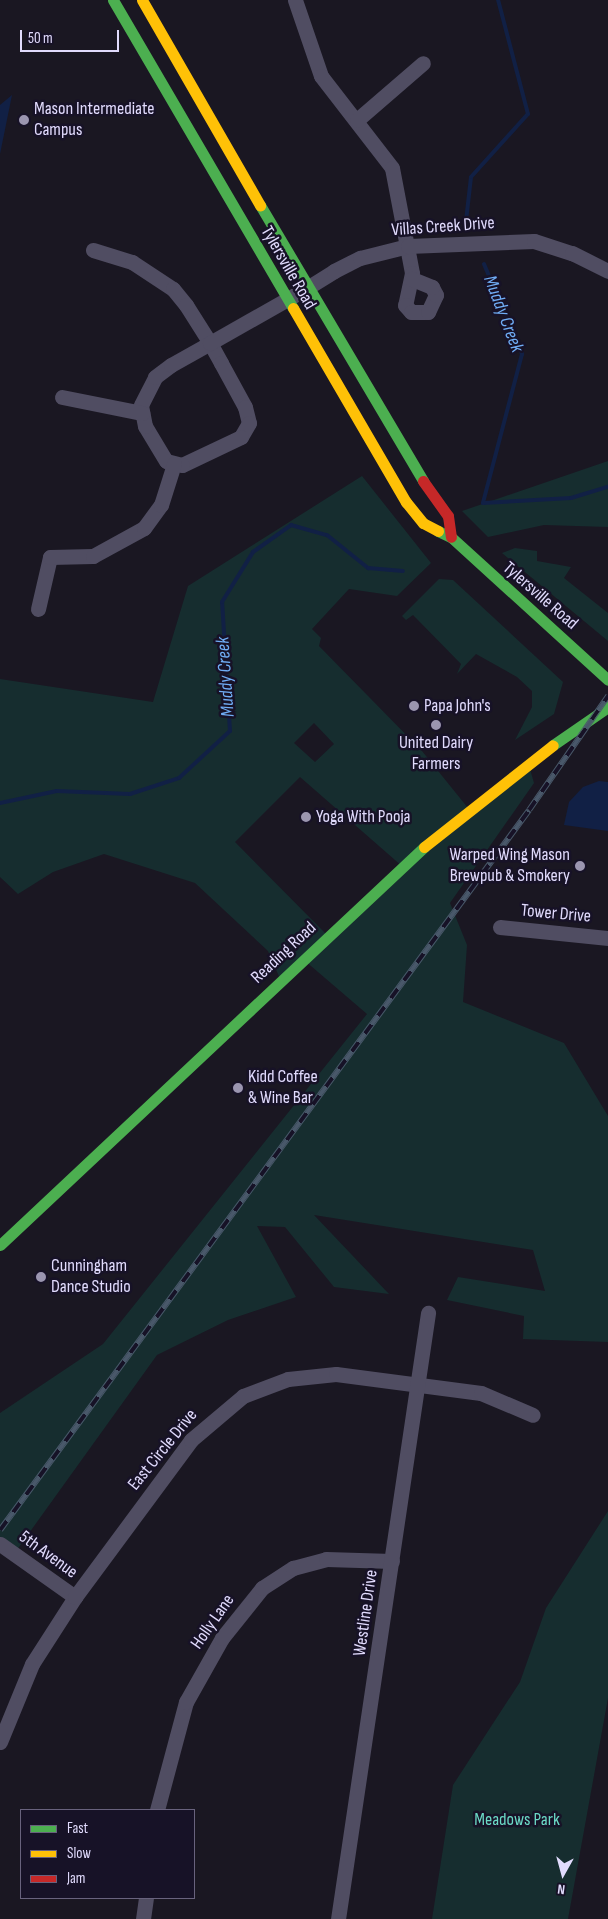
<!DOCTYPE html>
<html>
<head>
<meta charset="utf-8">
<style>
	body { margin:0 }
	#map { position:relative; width:608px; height:1919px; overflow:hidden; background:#1a1722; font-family:"Sofia Sans Condensed",sans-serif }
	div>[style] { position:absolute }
	.green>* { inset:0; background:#162d2f }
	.water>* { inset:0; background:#112045 }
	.stream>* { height:4px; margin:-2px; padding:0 2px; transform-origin:2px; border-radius:2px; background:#112045 }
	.street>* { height:15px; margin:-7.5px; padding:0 7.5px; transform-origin:7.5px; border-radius:7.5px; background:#504d62 }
	.fast>* { height:11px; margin:-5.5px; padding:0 5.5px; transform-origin:5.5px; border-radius:5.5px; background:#4caf50 }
	.slow>* { height:11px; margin:-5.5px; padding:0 5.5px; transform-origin:5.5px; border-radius:5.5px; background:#ffc107 }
	.jam>* { height:11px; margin:-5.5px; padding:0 5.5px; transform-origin:5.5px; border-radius:5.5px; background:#c62828 }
	.rail>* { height:5.5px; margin-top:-2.75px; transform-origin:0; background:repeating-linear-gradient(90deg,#171227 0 11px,#49586a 0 22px); box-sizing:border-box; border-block:1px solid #49586a }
	.dots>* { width:14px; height:14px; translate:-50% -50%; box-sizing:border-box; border:2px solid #171227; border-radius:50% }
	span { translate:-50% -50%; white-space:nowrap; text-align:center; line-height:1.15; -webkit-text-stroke:5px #171227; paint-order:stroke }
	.poi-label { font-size:18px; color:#e1dbfd }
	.left { translate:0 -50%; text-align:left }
	.right { translate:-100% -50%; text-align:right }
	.street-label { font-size:18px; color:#e1dbfd }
	.park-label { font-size:18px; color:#6bd9c6 }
	.water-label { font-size:19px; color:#70adf5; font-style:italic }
	.legend { position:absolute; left:20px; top:1809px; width:175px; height:90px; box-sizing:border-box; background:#171227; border:1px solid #68627d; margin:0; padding:6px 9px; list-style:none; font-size:15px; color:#e1dbfd }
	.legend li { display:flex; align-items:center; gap:10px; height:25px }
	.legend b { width:25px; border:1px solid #68627d }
	.north { position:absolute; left:538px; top:1849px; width:50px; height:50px; -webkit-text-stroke:4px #171227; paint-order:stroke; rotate:187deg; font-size:14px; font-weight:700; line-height:20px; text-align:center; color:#e1dbfd }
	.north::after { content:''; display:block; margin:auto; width:18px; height:22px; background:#e1dbfd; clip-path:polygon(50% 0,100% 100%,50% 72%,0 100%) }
	.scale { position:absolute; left:20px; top:30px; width:99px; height:22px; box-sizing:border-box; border:2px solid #e1dbfd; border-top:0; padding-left:6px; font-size:15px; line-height:18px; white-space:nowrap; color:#e1dbfd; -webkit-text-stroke:4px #171227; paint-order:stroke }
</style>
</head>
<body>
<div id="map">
	<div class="green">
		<div style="clip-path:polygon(608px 461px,608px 527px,544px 525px,488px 537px,462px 511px)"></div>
		<div style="clip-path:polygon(evenodd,362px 476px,431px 563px,397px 596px,349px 589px,312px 629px,321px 638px,319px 646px,422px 751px,468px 808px,528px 762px,534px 783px,450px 903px,467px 945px,463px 1002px,564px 1043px,608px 1116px,608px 1342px,523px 1339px,524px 1316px,447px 1300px,458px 1277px,545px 1291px,533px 1250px,314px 1215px,389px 1294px,334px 1287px,285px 1227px,257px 1226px,296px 1297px,228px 1320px,157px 1355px,14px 1554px,0 1544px,0 1413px,103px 1344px,367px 1014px,304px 960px,281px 981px,268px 951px,195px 883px,104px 854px,53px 872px,18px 894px,0 877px,0 679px,153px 702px,188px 586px,362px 476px,314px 723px,334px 744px,315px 762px,294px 743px,314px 723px,362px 476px,300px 777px,403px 867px,328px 936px,235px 842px,300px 777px)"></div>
		<div style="clip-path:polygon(515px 548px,537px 551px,537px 561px,571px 567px,564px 578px,608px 613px,608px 641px,502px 553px)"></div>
		<div style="clip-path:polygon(439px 579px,453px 580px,563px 682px,554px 714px,515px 740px,532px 707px,532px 691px,517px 677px,476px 654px,457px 674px,461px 664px,413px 615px,406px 620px,402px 616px)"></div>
		<div style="clip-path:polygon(608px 1511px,608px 1698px,568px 1919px,432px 1919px,453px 1785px,520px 1682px,546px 1608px)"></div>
	</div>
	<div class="water">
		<div style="clip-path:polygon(12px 95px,0 154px,0 105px)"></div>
		<div style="clip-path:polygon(599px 781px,608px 782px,608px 831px,564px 825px,569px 802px,583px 787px)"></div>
	</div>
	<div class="stream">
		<div style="left:466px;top:221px;width:44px;rotate:-83.5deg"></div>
		<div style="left:471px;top:177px;width:85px;rotate:-47.9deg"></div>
		<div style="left:528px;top:114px;width:118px;rotate:-104.7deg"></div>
		<div style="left:484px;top:264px;width:98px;rotate:67.1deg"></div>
		<div style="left:522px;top:354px;width:154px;rotate:104.7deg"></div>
		<div style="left:483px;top:503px;width:88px;rotate:-3.3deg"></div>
		<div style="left:571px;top:498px;width:39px;rotate:-17deg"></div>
		<div style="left:0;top:803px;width:58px;rotate:-11.9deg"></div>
		<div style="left:57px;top:791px;width:73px;rotate:2.4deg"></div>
		<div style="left:130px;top:794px;width:52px;rotate:-18.1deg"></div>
		<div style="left:179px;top:778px;width:69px;rotate:-42.7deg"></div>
		<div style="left:230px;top:731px;width:129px;rotate:-93.5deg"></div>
		<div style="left:222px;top:602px;width:59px;rotate:-58.2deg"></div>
		<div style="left:253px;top:552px;width:47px;rotate:-35.4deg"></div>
		<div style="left:291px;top:525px;width:37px;rotate:16deg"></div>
		<div style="left:327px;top:535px;width:53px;rotate:38.8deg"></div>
		<div style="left:368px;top:568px;width:35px;rotate:5deg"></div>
	</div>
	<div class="street">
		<div style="left:295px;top:0;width:80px;rotate:71.1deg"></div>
		<div style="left:321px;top:76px;width:116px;rotate:52.3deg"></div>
		<div style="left:392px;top:168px;width:107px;rotate:79.2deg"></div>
		<div style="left:412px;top:273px;width:33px;rotate:102deg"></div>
		<div style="left:405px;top:305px;width:9px;rotate:49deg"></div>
		<div style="left:411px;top:312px;width:17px"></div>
		<div style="left:428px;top:312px;width:19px;rotate:-65deg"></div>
		<div style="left:436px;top:295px;width:9px;rotate:-117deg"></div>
		<div style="left:432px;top:287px;width:22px;rotate:-158deg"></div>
		<div style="left:357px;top:120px;width:87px;rotate:-40.8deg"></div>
		<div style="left:93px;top:250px;width:41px;rotate:17.1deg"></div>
		<div style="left:132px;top:262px;width:49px;rotate:33.4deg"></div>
		<div style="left:173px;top:289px;width:21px;rotate:51deg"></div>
		<div style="left:186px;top:305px;width:45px;rotate:57.7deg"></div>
		<div style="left:210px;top:343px;width:23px;rotate:61deg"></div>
		<div style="left:221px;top:363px;width:50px;rotate:61.4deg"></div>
		<div style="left:245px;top:407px;width:16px;rotate:76deg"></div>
		<div style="left:249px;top:423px;width:16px;rotate:120deg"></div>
		<div style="left:241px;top:437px;width:65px;rotate:154.6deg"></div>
		<div style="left:182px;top:465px;width:16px;rotate:-166deg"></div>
		<div style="left:166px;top:461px;width:41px;rotate:-121deg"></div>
		<div style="left:145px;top:426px;width:21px;rotate:-101deg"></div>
		<div style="left:141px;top:405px;width:31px;rotate:-63deg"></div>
		<div style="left:155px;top:377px;width:20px;rotate:-37deg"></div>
		<div style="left:171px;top:365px;width:45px;rotate:-29.4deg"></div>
		<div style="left:210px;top:343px;width:112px;rotate:-29.6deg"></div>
		<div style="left:307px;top:288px;width:32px;rotate:-32deg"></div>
		<div style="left:334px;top:271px;width:29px;rotate:-27deg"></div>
		<div style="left:360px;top:258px;width:49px;rotate:-14deg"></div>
		<div style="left:408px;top:246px;width:126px;rotate:-2.3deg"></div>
		<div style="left:534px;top:241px;width:40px;rotate:18deg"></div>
		<div style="left:572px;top:253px;width:40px;rotate:26.6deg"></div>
		<div style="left:62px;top:397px;width:82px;rotate:11.3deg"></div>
		<div style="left:38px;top:609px;width:53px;rotate:-77deg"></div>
		<div style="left:50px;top:557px;width:43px;rotate:-1.3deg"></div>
		<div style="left:93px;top:556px;width:58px;rotate:-28.8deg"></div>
		<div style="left:144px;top:528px;width:29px;rotate:-54deg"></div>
		<div style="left:161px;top:505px;width:43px;rotate:-72.4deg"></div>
		<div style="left:500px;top:927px;width:109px;rotate:5.8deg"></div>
		<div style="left:0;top:1544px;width:92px;rotate:35.2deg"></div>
		<div style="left:0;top:1742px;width:84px;rotate:-67.7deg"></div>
		<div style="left:32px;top:1664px;width:80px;rotate:-57.3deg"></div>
		<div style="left:75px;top:1597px;width:195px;rotate:-53.5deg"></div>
		<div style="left:191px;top:1440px;width:68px;rotate:-40.2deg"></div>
		<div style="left:243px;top:1396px;width:48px;rotate:-20.7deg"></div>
		<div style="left:288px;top:1379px;width:48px;rotate:-5.9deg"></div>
		<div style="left:336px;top:1374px;width:146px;rotate:7.5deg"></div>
		<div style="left:481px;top:1393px;width:56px;rotate:22.9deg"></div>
		<div style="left:157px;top:1810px;width:112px;rotate:-75deg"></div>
		<div style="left:186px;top:1702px;width:73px;rotate:-60.6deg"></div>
		<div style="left:222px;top:1638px;width:64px;rotate:-51.3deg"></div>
		<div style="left:262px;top:1588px;width:37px;rotate:-33deg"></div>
		<div style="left:293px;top:1568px;width:34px;rotate:-15deg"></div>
		<div style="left:326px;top:1559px;width:66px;rotate:1.7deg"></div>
		<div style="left:143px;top:1919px;width:21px;rotate:-82deg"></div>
		<div style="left:338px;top:1919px;width:613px;rotate:-81.55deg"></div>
	</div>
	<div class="fast">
		<div style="left:113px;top:0;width:357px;rotate:59.7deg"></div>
		<div style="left:260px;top:205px;width:321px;rotate:59.4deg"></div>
		<div style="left:438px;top:531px;width:14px;rotate:25deg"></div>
		<div style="left:451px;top:537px;width:212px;rotate:42.3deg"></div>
		<div style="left:553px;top:745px;width:67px;rotate:-34.6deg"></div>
		<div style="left:0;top:1245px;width:582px;rotate:-43.19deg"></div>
	</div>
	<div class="slow">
		<div style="left:142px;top:0;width:237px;rotate:60.1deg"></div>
		<div style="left:293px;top:308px;width:225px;rotate:59.8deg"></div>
		<div style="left:406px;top:502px;width:27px;rotate:51deg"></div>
		<div style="left:423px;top:523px;width:17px;rotate:28deg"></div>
		<div style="left:424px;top:847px;width:164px;rotate:-38.3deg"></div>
	</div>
	<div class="jam">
		<div style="left:423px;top:481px;width:43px;rotate:54.5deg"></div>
		<div style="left:448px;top:516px;width:21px;rotate:82deg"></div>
	</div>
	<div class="rail">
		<div style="left:0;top:1530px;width:893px;rotate:-53.69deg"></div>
		<div style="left:529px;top:810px;width:139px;rotate:-55.3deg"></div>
	</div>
	<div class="dots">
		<div style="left:24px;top:120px;background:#9b96b0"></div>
		<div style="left:414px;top:706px;background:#9b96b0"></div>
		<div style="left:436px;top:725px;background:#9b96b0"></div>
		<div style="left:306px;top:817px;background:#9b96b0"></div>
		<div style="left:580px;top:866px;background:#9b96b0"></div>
		<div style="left:238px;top:1088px;background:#9b96b0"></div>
		<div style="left:41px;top:1277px;background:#9b96b0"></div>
	</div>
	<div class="poi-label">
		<span class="left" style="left:34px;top:120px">Mason Intermediate<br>Campus</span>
		<span class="left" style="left:424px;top:706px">Papa John's</span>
		<span style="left:436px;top:754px">United Dairy<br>Farmers</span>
		<span class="left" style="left:316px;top:817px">Yoga With Pooja</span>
		<span class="right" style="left:570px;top:866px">Warped Wing Mason<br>Brewpub &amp; Smokery</span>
		<span class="left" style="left:248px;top:1088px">Kidd Coffee<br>&amp; Wine Bar</span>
		<span class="left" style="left:51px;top:1277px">Cunningham<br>Dance Studio</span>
	</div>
	<div class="street-label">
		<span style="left:443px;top:227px;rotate:-4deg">Villas Creek Drive</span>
		<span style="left:288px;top:268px;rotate:60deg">Tylersville Road</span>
		<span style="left:540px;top:596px;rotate:41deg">Tylersville Road</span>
		<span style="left:556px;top:914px;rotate:5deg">Tower Drive</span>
		<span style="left:284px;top:953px;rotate:-43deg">Reading Road</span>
		<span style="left:163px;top:1450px;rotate:-51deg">East Circle Drive</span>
		<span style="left:48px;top:1555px;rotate:36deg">5th Avenue</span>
		<span style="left:366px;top:1613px;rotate:-82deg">Westline Drive</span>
		<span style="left:213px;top:1622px;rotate:-55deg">Holly Lane</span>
	</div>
	<div class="park-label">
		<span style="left:517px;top:1820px">Meadows Park</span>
	</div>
	<div class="water-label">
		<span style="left:503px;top:314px;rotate:69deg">Muddy Creek</span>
		<span style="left:226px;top:677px;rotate:-94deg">Muddy Creek</span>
	</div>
	<ul class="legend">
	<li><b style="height:6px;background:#4caf50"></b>Fast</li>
	<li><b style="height:6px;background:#ffc107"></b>Slow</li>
	<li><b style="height:6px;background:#c62828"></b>Jam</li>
	</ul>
	<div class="north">N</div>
	<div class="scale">50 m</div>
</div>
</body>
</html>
